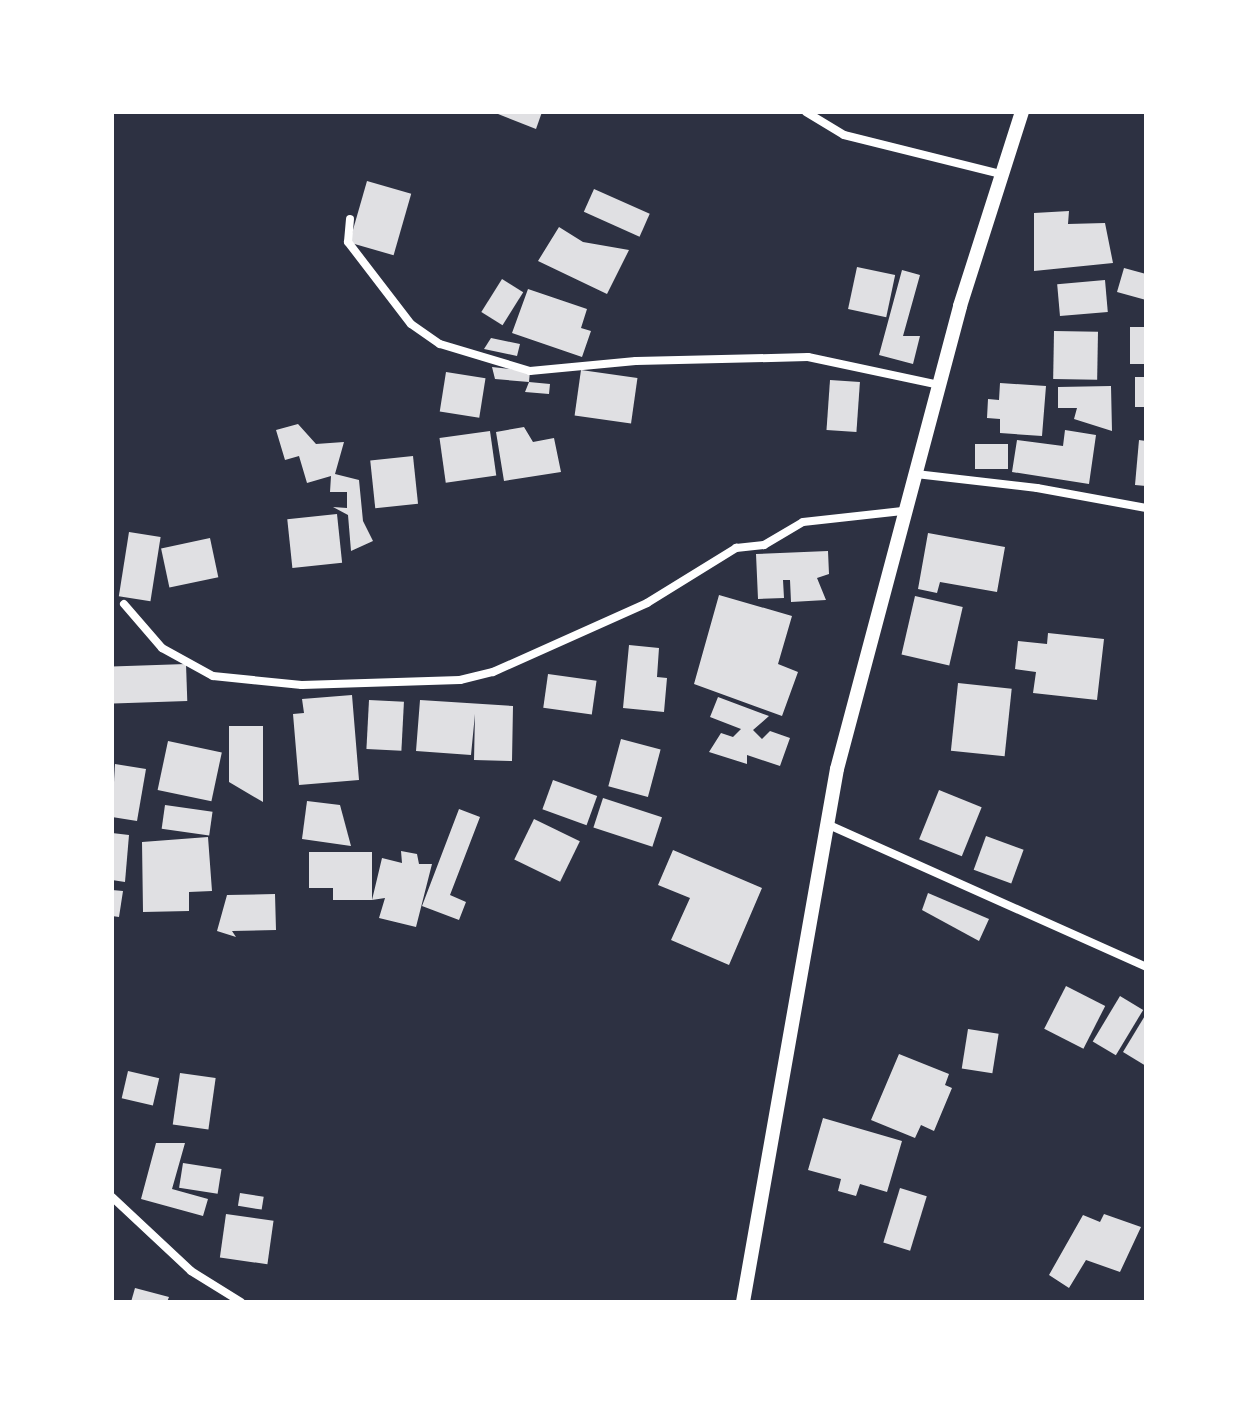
<!DOCTYPE html>
<html>
<head>
<meta charset="utf-8">
<style>
	body { margin:0 }
	#map { position:relative; width:1258px; height:1414px; overflow:hidden; background:#2d3142; font-family:Karla,sans-serif }
	div>[style] { position:absolute }
	.building>* { inset:0; background:#e0e0e3; transform-origin:0 0 }
	.minor>* { height:8px; margin:-4px; padding:0 4px; transform-origin:4px; border-radius:4px; background:#fff }
	.tertiary>* { height:14px; margin:-7px; padding:0 7px; transform-origin:7px; border-radius:7px; background:#fff }
	span { translate:-50% -50%; white-space:nowrap; text-align:center; line-height:1.15; -webkit-text-stroke:8px #fff; paint-order:stroke }
	.frame { position:absolute; inset:0; border:114px solid #fff; pointer-events:none }
</style>
</head>
<body>
<div id="map">
	<div class="building">
		<div style="clip-path:polygon(493px 112px,542px 112px,536px 129px)"></div>
		<div style="left:367px;top:181px;width:46px;height:64px;rotate:16deg"></div>
		<div style="left:594px;top:189px;width:61px;height:25px;rotate:24deg"></div>
		<div style="clip-path:polygon(1069px 211px,1068px 224px,1105px 223px,1113px 263px,1034px 271px,1034px 213px)"></div>
		<div style="clip-path:polygon(559px 227px,583px 242px,629px 250px,607px 294px,538px 261px)"></div>
		<div style="left:857px;top:267px;width:39px;height:43px;rotate:12deg"></div>
		<div style="clip-path:polygon(1124px 268px,1146px 274px,1146px 300px,1117px 292px)"></div>
		<div style="clip-path:polygon(902px 270px,920px 275px,903px 336px,920px 336px,913px 364px,879px 355px)"></div>
		<div style="left:502px;top:279px;width:25px;height:39px;rotate:32deg"></div>
		<div style="left:1105px;top:280px;width:32px;height:48px;rotate:85deg"></div>
		<div style="clip-path:polygon(528px 289px,587px 309px,581px 328px,591px 331px,582px 357px,512px 333px)"></div>
		<div style="left:1146px;top:327px;width:37px;height:16px;rotate:90deg"></div>
		<div style="left:1054px;top:331px;width:44px;height:48px;rotate:1deg"></div>
		<div style="clip-path:polygon(491px 338px,520px 344px,517px 356px,484px 349px)"></div>
		<div style="clip-path:polygon(492px 367px,530px 371px,529px 382px,550px 384px,549px 394px,525px 392px,529px 382px,495px 379px)"></div>
		<div style="left:581px;top:370px;width:57px;height:46px;rotate:8deg"></div>
		<div style="left:446px;top:372px;width:40px;height:40px;rotate:9deg"></div>
		<div style="left:1146px;top:377px;width:30px;height:11px;rotate:90deg"></div>
		<div style="left:830px;top:380px;width:30px;height:50px;rotate:4deg"></div>
		<div style="clip-path:polygon(1000px 383px,1046px 386px,1042px 436px,1000px 433px,1000px 419px,987px 418px,988px 399px,999px 400px)"></div>
		<div style="clip-path:polygon(1111px 386px,1112px 431px,1074px 419px,1077px 408px,1058px 408px,1058px 387px)"></div>
		<div style="clip-path:polygon(298px 424px,316px 444px,344px 442px,335px 474px,359px 480px,363px 521px,373px 541px,351px 551px,348px 515px,333px 507px,347px 508px,347px 492px,330px 492px,331px 476px,307px 483px,299px 456px,285px 460px,276px 430px)"></div>
		<div style="clip-path:polygon(524px 427px,533px 442px,554px 438px,561px 472px,504px 481px,496px 432px)"></div>
		<div style="clip-path:polygon(1065px 430px,1096px 435px,1089px 484px,1012px 472px,1017px 440px,1063px 446px)"></div>
		<div style="left:490px;top:431px;width:45px;height:51px;rotate:82deg"></div>
		<div style="clip-path:polygon(1139px 440px,1146px 441px,1146px 486px,1135px 485px)"></div>
		<div style="left:975px;top:444px;width:33px;height:25px"></div>
		<div style="left:413px;top:456px;width:48px;height:43px;rotate:84deg"></div>
		<div style="left:337px;top:514px;width:49px;height:50px;rotate:84deg"></div>
		<div style="left:129px;top:532px;width:32px;height:65px;rotate:9deg"></div>
		<div style="clip-path:polygon(928px 533px,1005px 547px,997px 592px,940px 582px,937px 593px,918px 589px)"></div>
		<div style="left:210px;top:538px;width:40px;height:50px;rotate:78deg"></div>
		<div style="clip-path:polygon(828px 551px,829px 574px,817px 578px,826px 600px,791px 602px,790px 580px,783px 580px,784px 598px,758px 599px,756px 554px)"></div>
		<div style="clip-path:polygon(719px 595px,792px 616px,778px 664px,798px 672px,782px 716px,694px 684px)"></div>
		<div style="left:915px;top:596px;width:49px;height:60px;rotate:13deg"></div>
		<div style="clip-path:polygon(1048px 633px,1104px 639px,1097px 700px,1033px 693px,1036px 672px,1015px 669px,1018px 641px,1047px 644px)"></div>
		<div style="clip-path:polygon(629px 645px,659px 648px,657px 677px,667px 678px,664px 712px,623px 708px)"></div>
		<div style="left:186px;top:664px;width:37px;height:74px;rotate:88deg"></div>
		<div style="left:548px;top:674px;width:49px;height:34px;rotate:8deg"></div>
		<div style="left:958px;top:683px;width:54px;height:68px;rotate:6deg"></div>
		<div style="clip-path:polygon(352px 695px,359px 780px,299px 785px,293px 714px,304px 713px,302px 699px)"></div>
		<div style="clip-path:polygon(718px 697px,769px 716px,753px 730px,762px 739px,770px 731px,790px 738px,780px 766px,747px 755px,747px 764px,709px 752px,721px 733px,733px 737px,741px 729px,710px 717px)"></div>
		<div style="left:369px;top:700px;width:35px;height:49px;rotate:3deg"></div>
		<div style="clip-path:polygon(420px 700px,513px 706px,512px 761px,474px 760px,475px 714px,471px 755px,416px 751px)"></div>
		<div style="clip-path:polygon(229px 726px,263px 726px,263px 802px,229px 782px)"></div>
		<div style="left:621px;top:739px;width:41px;height:49px;rotate:15deg"></div>
		<div style="left:168px;top:741px;width:55px;height:50px;rotate:12deg"></div>
		<div style="clip-path:polygon(115px 764px,146px 769px,137px 821px,112px 817px)"></div>
		<div style="left:553px;top:780px;width:47px;height:31px;rotate:20deg"></div>
		<div style="left:939px;top:790px;width:46px;height:53px;rotate:22deg"></div>
		<div style="left:603px;top:798px;width:62px;height:31px;rotate:18deg"></div>
		<div style="clip-path:polygon(307px 801px,340px 805px,351px 846px,302px 839px)"></div>
		<div style="left:165px;top:805px;width:48px;height:24px;rotate:8deg"></div>
		<div style="clip-path:polygon(459px 809px,480px 817px,450px 895px,466px 902px,459px 920px,422px 906px)"></div>
		<div style="left:534px;top:819px;width:51px;height:45px;rotate:26deg"></div>
		<div style="clip-path:polygon(112px 833px,129px 835px,125px 882px,112px 880px)"></div>
		<div style="left:986px;top:836px;width:40px;height:36px;rotate:20deg"></div>
		<div style="clip-path:polygon(208px 837px,212px 891px,189px 892px,189px 911px,143px 912px,142px 842px)"></div>
		<div style="clip-path:polygon(673px 850px,762px 888px,729px 965px,671px 940px,690px 898px,658px 885px)"></div>
		<div style="clip-path:polygon(401px 851px,417px 854px,419px 864px,432px 864px,416px 927px,379px 918px,385px 898px,372px 900px,382px 858px,402px 863px)"></div>
		<div style="clip-path:polygon(309px 852px,372px 852px,372px 900px,333px 900px,333px 888px,309px 888px)"></div>
		<div style="clip-path:polygon(112px 890px,123px 891px,119px 917px,112px 916px)"></div>
		<div style="clip-path:polygon(928px 893px,989px 919px,979px 941px,922px 910px)"></div>
		<div style="clip-path:polygon(275px 894px,276px 930px,232px 931px,236px 937px,217px 931px,227px 895px)"></div>
		<div style="left:1066px;top:986px;width:44px;height:48px;rotate:27deg"></div>
		<div style="left:1120px;top:996px;width:27px;height:53px;rotate:31deg"></div>
		<div style="clip-path:polygon(1146px 1014px,1146px 1066px,1123px 1052px)"></div>
		<div style="left:968px;top:1029px;width:31px;height:40px;rotate:9deg"></div>
		<div style="clip-path:polygon(899px 1054px,949px 1074px,945px 1085px,952px 1088px,934px 1131px,921px 1125px,915px 1138px,871px 1120px)"></div>
		<div style="left:128px;top:1071px;width:32px;height:28px;rotate:13deg"></div>
		<div style="left:180px;top:1073px;width:36px;height:52px;rotate:8deg"></div>
		<div style="clip-path:polygon(823px 1118px,902px 1141px,887px 1192px,860px 1184px,856px 1196px,838px 1191px,841px 1179px,808px 1170px)"></div>
		<div style="clip-path:polygon(156px 1143px,185px 1143px,172px 1189px,208px 1199px,203px 1216px,141px 1199px)"></div>
		<div style="left:183px;top:1163px;width:39px;height:25px;rotate:9deg"></div>
		<div style="left:900px;top:1188px;width:28px;height:57px;rotate:17deg"></div>
		<div style="left:240px;top:1193px;width:24px;height:13px;rotate:9deg"></div>
		<div style="left:226px;top:1214px;width:48px;height:44px;rotate:8deg"></div>
		<div style="clip-path:polygon(1104px 1214px,1141px 1227px,1120px 1272px,1086px 1260px,1069px 1288px,1049px 1275px,1083px 1215px,1100px 1222px)"></div>
		<div style="clip-path:polygon(135px 1288px,169px 1297px,167px 1302px,131px 1302px)"></div>
	</div>
	<div class="minor">
		<div style="left:806px;top:112px;width:44px;rotate:31.2deg"></div>
		<div style="left:844px;top:135px;width:165px;rotate:14deg"></div>
		<div style="left:350px;top:219px;width:23px;rotate:95deg"></div>
		<div style="left:348px;top:242px;width:103px;rotate:52.5deg"></div>
		<div style="left:411px;top:324px;width:35px;rotate:35deg"></div>
		<div style="left:440px;top:344px;width:94px;rotate:16.7deg"></div>
		<div style="left:530px;top:371px;width:106px;rotate:-5.4deg"></div>
		<div style="left:636px;top:361px;width:172px;rotate:-1.3deg"></div>
		<div style="left:808px;top:357px;width:135px;rotate:12deg"></div>
		<div style="left:916px;top:474px;width:122px;rotate:6.6deg"></div>
		<div style="left:1037px;top:488px;width:111px;rotate:10.4deg"></div>
		<div style="left:124px;top:604px;width:58px;rotate:49.2deg"></div>
		<div style="left:162px;top:648px;width:58px;rotate:28.8deg"></div>
		<div style="left:213px;top:676px;width:89px;rotate:5.8deg"></div>
		<div style="left:302px;top:685px;width:158px;rotate:-1.8deg"></div>
		<div style="left:460px;top:680px;width:34px;rotate:-14deg"></div>
		<div style="left:493px;top:672px;width:169px;rotate:-24.1deg"></div>
		<div style="left:647px;top:603px;width:105px;rotate:-31.7deg"></div>
		<div style="left:736px;top:548px;width:28px;rotate:-6deg"></div>
		<div style="left:764px;top:545px;width:45px;rotate:-30.5deg"></div>
		<div style="left:803px;top:522px;width:100px;rotate:-6.3deg"></div>
		<div style="left:829px;top:825px;width:347px;rotate:24.1deg"></div>
		<div style="left:112px;top:1197px;width:108px;rotate:43.1deg"></div>
		<div style="left:191px;top:1271px;width:59px;rotate:31.8deg"></div>
	</div>
	<div class="tertiary">
		<div style="left:743px;top:1302px;width:541px;rotate:-80deg"></div>
		<div style="left:837px;top:769px;width:479px;rotate:-75.1deg"></div>
		<div style="left:960px;top:306px;width:204px;rotate:-72.3deg"></div>
	</div>
	<div class="frame"></div>
</div>
</body>
</html>
